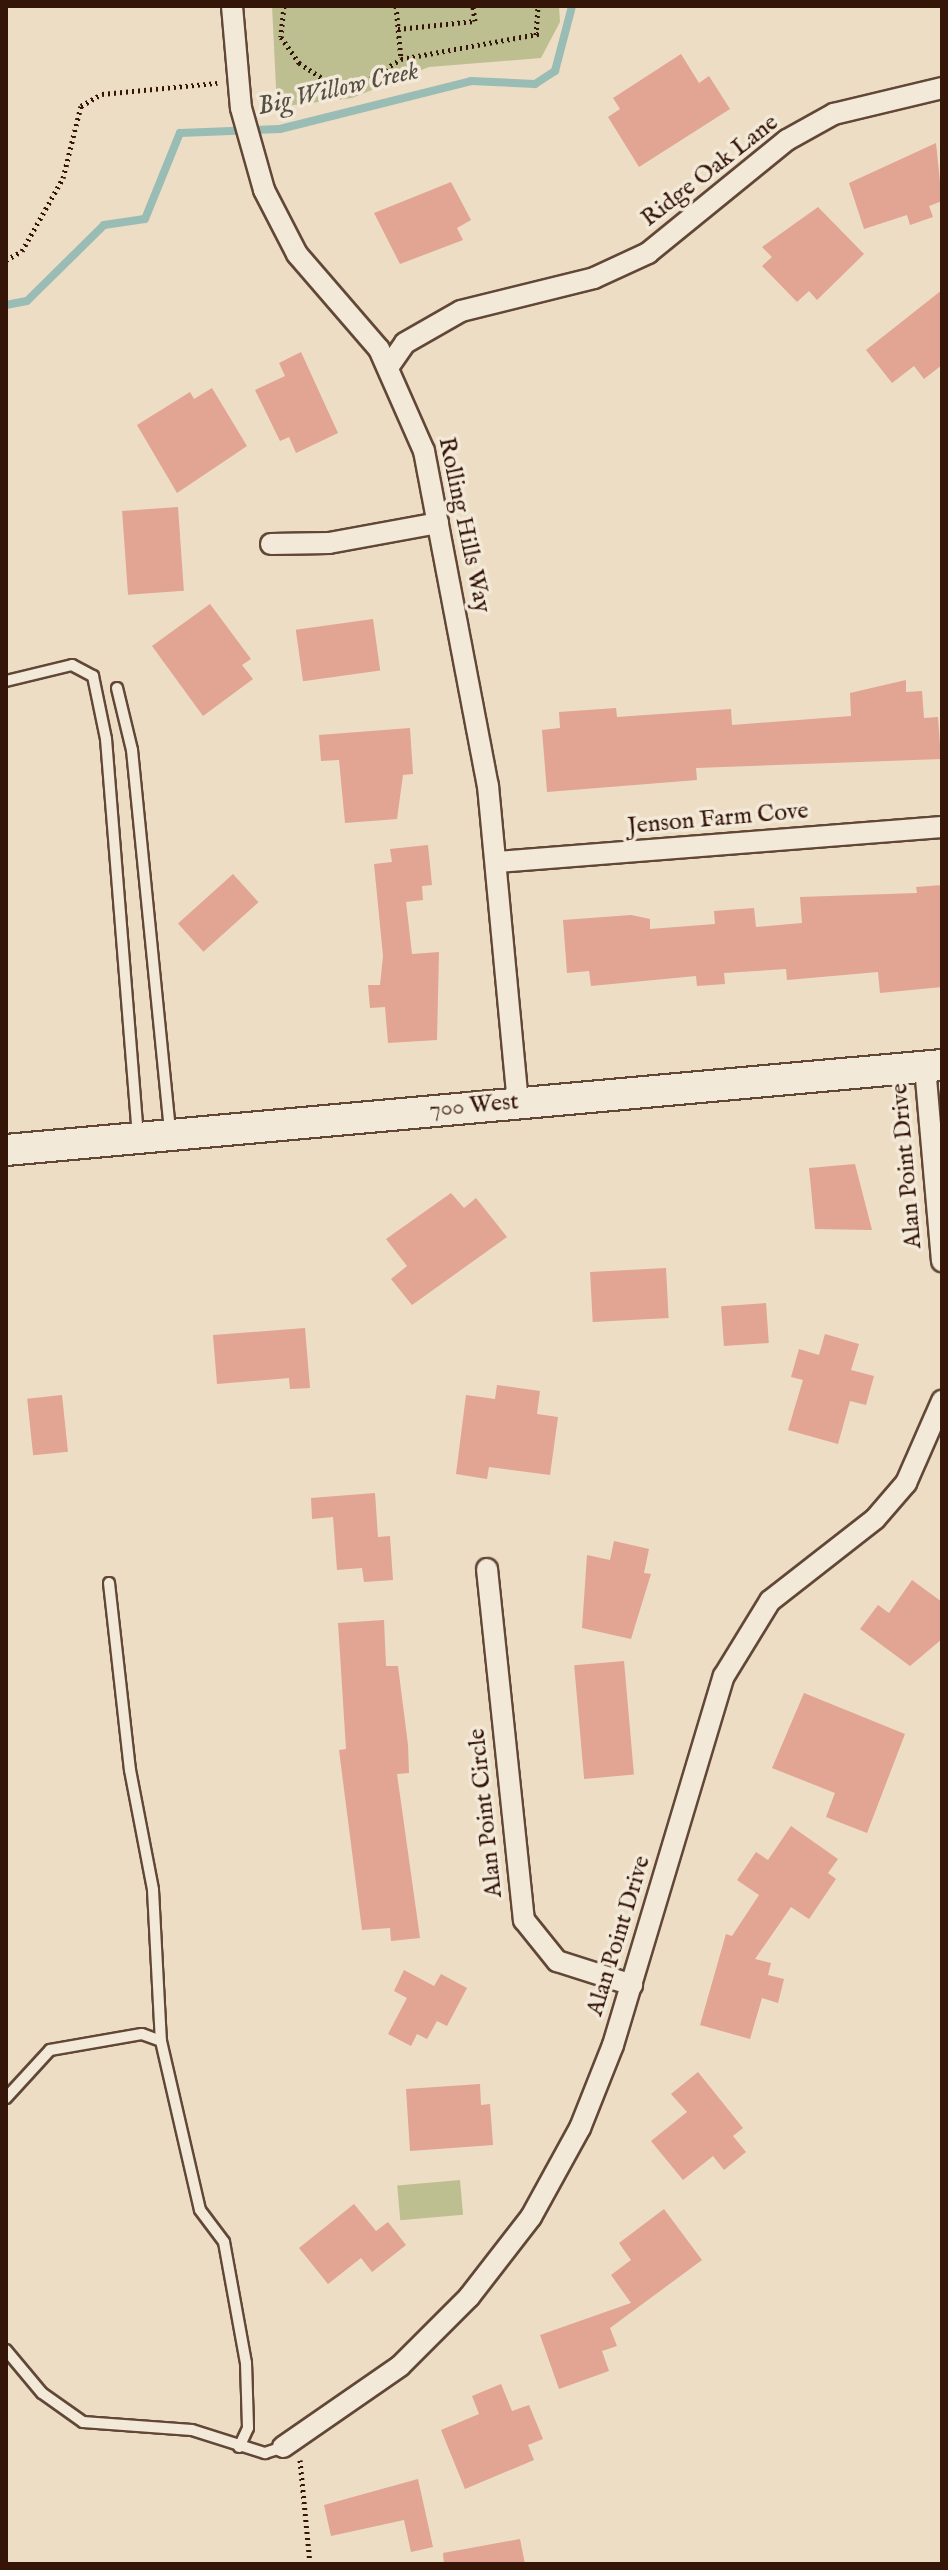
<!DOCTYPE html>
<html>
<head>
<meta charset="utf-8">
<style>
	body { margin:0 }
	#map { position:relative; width:948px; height:2570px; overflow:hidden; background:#ecddc4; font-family:"IM FELL English",serif }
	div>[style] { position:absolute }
	.green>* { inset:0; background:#bebf90; transform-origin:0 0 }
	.stream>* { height:8px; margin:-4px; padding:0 4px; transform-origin:4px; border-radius:4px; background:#99bcb4 }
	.building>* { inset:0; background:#e2a493; transform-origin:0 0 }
	.path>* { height:5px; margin-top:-2.5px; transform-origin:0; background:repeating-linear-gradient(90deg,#341508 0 2px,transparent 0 6px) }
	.roads { filter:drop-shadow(2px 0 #624737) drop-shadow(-2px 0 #624737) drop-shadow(0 2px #624737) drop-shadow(0 -2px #624737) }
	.lane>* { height:10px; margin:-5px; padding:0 5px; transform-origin:5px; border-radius:5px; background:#f3e9d9 }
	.street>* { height:20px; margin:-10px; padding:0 10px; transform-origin:10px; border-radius:10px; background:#f3e9d9 }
	.secondary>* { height:30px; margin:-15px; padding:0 15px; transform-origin:15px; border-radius:15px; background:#f3e9d9 }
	span { translate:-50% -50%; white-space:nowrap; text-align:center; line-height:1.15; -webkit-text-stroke:7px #f3e9d9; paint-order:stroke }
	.street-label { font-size:24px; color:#341508 }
	.water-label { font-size:26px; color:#574f44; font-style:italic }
	.frame { position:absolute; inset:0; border:8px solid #341508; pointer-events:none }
</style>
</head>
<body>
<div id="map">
	<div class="green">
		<div style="clip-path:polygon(272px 6px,559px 6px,560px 22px,541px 58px,429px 67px,352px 98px,277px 107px)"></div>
		<div style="left:460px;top:2180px;width:35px;height:63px;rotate:85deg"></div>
	</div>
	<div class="stream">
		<div style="left:6px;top:305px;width:21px;rotate:-11deg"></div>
		<div style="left:27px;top:301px;width:108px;rotate:-44.6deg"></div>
		<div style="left:104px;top:225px;width:41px;rotate:-8.3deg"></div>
		<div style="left:145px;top:219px;width:93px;rotate:-67.9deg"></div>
		<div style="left:180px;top:133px;width:100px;rotate:-2.3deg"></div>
		<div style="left:280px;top:129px;width:197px;rotate:-14.1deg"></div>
		<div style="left:471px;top:81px;width:64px;rotate:2.7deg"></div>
		<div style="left:535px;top:84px;width:24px;rotate:-33deg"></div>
		<div style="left:555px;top:71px;width:67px;rotate:-75.3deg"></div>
	</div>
	<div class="building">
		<div style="clip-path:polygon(681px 54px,699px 83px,709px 76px,730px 109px,639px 167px,608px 117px,620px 109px,613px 98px)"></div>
		<div style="clip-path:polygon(936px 143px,942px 201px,929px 206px,933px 217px,910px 225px,907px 215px,864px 229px,849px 183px)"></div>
		<div style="clip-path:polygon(451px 182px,471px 220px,457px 228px,463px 240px,400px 264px,374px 213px)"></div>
		<div style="clip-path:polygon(818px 207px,864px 254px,817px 300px,809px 291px,797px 302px,762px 266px,772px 257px,762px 247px)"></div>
		<div style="clip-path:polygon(942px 290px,942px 365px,924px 379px,914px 366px,892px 383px,866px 350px)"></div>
		<div style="clip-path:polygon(301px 352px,338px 433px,296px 453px,289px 437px,280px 441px,255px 390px,285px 376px,279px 363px)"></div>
		<div style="clip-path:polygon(212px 388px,247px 446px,177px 493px,137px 425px,190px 392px,194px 399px)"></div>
		<div style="left:178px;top:507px;width:84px;height:56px;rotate:86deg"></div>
		<div style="clip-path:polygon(210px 604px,251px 659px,242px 665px,253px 679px,203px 716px,152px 646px)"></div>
		<div style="left:373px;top:619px;width:52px;height:78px;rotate:82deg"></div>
		<div style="clip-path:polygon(906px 680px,906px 692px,922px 691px,924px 718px,938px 717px,941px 759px,696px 768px,697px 780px,547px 792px,542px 730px,560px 728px,559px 712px,616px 708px,617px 717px,731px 709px,732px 725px,851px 716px,850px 693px)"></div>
		<div style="clip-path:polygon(410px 728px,413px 774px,403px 775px,397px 819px,345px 823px,339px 760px,321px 761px,319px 735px)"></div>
		<div style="clip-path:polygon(428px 845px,432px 885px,422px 886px,423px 900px,406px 902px,412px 954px,439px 952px,437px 1040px,388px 1043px,385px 1007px,370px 1008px,368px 985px,380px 985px,383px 956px,374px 864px,392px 862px,390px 849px)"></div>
		<div style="left:233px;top:874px;width:38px;height:74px;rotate:48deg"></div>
		<div style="clip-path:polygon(942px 885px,942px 987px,880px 993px,878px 972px,787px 980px,786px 969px,724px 973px,725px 984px,697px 986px,696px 976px,591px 986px,589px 971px,567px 973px,563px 920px,631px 915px,650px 919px,650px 929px,715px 924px,714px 911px,754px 908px,756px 927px,802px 923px,800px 897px,917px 893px,916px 887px)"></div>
		<div style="clip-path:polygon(855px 1164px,872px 1230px,815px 1229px,809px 1168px)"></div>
		<div style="clip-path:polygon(451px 1193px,464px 1208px,476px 1198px,507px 1237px,412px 1305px,391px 1279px,407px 1266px,386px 1239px)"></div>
		<div style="left:666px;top:1268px;width:50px;height:76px;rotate:87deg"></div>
		<div style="left:766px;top:1303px;width:40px;height:45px;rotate:86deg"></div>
		<div style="clip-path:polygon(305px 1328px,310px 1388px,290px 1389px,289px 1378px,217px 1384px,213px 1335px)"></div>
		<div style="clip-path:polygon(825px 1334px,859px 1344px,851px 1370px,874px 1376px,866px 1405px,850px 1401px,838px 1444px,788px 1430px,803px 1380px,791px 1377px,799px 1349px,819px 1355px)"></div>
		<div style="clip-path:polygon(497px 1385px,540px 1391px,537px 1414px,558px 1417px,550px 1475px,489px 1467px,487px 1479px,456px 1474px,466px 1395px,495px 1399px)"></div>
		<div style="left:62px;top:1395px;width:57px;height:35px;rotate:84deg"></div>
		<div style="clip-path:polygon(375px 1493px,378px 1537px,390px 1536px,393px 1580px,364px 1582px,362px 1568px,337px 1570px,333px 1517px,312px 1519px,311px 1498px)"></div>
		<div style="clip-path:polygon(614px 1541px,649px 1549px,644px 1573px,651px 1574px,631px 1639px,582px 1628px,587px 1555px,610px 1560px)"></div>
		<div style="clip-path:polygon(912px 1580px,942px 1602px,942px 1639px,910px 1666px,860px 1629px,878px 1605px,889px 1613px)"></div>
		<div style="clip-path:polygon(384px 1620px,386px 1666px,398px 1666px,408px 1745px,409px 1773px,397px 1774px,420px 1938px,391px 1941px,390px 1928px,362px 1930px,339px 1750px,346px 1749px,338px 1623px)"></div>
		<div style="left:624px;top:1661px;width:114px;height:50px;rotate:85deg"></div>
		<div style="clip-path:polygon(804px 1693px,905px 1734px,867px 1833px,826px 1817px,835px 1793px,772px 1768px)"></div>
		<div style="clip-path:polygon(791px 1826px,838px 1859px,828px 1873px,836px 1879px,809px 1919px,791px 1907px,755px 1959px,771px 1963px,768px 1975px,784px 1979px,778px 2003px,762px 1998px,750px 2039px,700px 2025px,726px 1934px,732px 1936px,759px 1895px,737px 1880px,756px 1852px,768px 1860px)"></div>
		<div style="clip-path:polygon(404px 1970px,434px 1986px,441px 1974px,467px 1988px,447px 2026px,437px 2021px,427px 2039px,417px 2034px,411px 2046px,388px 2034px,407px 1998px,394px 1991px)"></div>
		<div style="clip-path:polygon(698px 2072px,743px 2128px,733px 2136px,746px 2152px,724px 2170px,713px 2156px,683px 2180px,651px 2141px,687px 2112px,671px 2094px)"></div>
		<div style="clip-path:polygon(480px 2084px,481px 2105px,490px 2104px,493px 2145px,410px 2151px,406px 2089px)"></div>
		<div style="clip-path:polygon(354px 2204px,376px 2231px,388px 2222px,406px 2245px,372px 2272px,361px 2258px,328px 2284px,299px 2248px)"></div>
		<div style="clip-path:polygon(664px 2209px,702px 2260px,610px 2328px,617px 2346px,602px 2351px,609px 2371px,559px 2389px,540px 2335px,631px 2303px,611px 2275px,631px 2260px,619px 2243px)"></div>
		<div style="clip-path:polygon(501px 2384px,512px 2411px,529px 2405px,543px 2439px,528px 2445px,534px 2460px,465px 2489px,441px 2430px,479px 2414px,472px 2396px)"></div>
		<div style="clip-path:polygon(418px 2479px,433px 2547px,411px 2552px,404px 2520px,331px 2536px,324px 2505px)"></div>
		<div style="clip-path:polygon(520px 2539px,525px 2564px,444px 2564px,443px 2553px)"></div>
	</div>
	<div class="path">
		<div style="left:284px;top:6px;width:31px;rotate:96deg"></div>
		<div style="left:281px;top:37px;width:32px;rotate:55deg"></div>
		<div style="left:299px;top:63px;width:35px;rotate:33deg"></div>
		<div style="left:328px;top:82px;width:32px;rotate:5deg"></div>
		<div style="left:360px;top:85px;width:49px;rotate:-32.4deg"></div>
		<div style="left:401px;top:59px;width:143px;rotate:-10.4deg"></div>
		<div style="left:396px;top:6px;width:53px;rotate:84.6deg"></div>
		<div style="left:398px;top:29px;width:77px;rotate:-5.9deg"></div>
		<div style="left:475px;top:21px;width:15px;rotate:-98deg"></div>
		<div style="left:536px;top:35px;width:29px;rotate:-86deg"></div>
		<div style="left:6px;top:260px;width:18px;rotate:-29deg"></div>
		<div style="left:22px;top:251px;width:84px;rotate:-60.7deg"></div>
		<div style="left:63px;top:178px;width:74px;rotate:-76deg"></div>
		<div style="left:81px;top:106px;width:24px;rotate:-30deg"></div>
		<div style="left:102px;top:94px;width:116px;rotate:-5.5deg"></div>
		<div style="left:300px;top:2460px;width:104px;rotate:84.5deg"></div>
	</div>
	<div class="roads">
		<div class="lane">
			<div style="left:6px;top:681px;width:68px;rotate:-13.6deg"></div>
			<div style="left:72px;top:665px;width:24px;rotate:28deg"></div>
			<div style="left:93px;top:676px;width:64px;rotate:78.3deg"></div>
			<div style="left:106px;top:739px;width:397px;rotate:85.4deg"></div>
			<div style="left:117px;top:688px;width:64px;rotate:76.4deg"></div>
			<div style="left:132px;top:750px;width:383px;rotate:84.3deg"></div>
			<div style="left:109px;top:1583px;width:188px;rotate:83.6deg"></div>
			<div style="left:130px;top:1770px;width:122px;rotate:79.1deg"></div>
			<div style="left:153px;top:1890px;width:151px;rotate:87deg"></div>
			<div style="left:6px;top:2098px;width:65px;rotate:-47.5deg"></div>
			<div style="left:50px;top:2050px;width:93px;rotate:-9.9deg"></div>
			<div style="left:142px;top:2034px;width:20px;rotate:20deg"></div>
			<div style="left:161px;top:2041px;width:173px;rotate:77deg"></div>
			<div style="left:200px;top:2210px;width:40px;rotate:53deg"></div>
			<div style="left:224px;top:2242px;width:123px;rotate:79.7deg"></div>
			<div style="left:246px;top:2363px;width:65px;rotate:88.2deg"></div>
			<div style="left:248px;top:2428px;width:21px;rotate:115deg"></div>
			<div style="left:6px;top:2350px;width:56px;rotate:50.1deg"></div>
			<div style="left:42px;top:2393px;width:50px;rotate:35.3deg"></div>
			<div style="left:83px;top:2422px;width:109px;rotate:4.2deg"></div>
			<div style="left:192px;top:2430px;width:77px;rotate:17.5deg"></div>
			<div style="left:265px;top:2453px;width:19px;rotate:-18deg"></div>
		</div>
		<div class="street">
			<div style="left:232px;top:6px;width:102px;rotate:85deg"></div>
			<div style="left:241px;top:108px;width:85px;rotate:74.3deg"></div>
			<div style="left:264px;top:190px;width:72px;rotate:62.7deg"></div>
			<div style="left:297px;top:254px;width:125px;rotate:49.2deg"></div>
			<div style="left:379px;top:349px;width:111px;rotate:66.2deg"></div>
			<div style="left:424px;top:451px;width:341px;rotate:79.2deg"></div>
			<div style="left:488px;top:786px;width:317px;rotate:84.6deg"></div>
			<div style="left:389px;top:366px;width:28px;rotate:-55deg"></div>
			<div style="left:405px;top:343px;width:64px;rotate:-29.7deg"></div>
			<div style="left:461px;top:311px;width:137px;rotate:-13.9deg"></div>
			<div style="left:594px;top:278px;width:60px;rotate:-24.8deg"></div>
			<div style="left:648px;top:253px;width:179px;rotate:-39.1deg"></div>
			<div style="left:787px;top:140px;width:54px;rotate:-29deg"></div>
			<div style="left:834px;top:114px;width:111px;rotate:-13.5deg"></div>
			<div style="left:271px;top:544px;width:58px;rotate:-1deg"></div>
			<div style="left:329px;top:543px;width:111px;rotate:-10.4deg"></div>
			<div style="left:498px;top:862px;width:445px;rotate:-4.5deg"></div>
			<div style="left:925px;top:1067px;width:195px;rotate:85deg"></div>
			<div style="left:487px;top:1569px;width:353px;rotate:84deg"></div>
			<div style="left:524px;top:1920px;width:53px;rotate:51.2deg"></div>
			<div style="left:557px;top:1961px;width:79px;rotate:17.7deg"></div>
			<div style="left:283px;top:2447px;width:142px;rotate:-34.7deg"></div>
			<div style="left:400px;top:2366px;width:98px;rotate:-45deg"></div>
			<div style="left:469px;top:2297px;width:101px;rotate:-52.2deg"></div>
			<div style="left:531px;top:2217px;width:102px;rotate:-61.2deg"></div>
			<div style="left:580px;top:2128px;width:89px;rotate:-68.3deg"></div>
			<div style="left:613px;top:2045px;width:385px;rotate:-73.3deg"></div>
			<div style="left:724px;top:1676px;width:88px;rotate:-58.5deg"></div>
			<div style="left:770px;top:1601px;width:133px;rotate:-38deg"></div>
			<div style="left:875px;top:1519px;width:48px;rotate:-49.3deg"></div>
			<div style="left:906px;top:1483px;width:90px;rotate:-66.3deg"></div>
		</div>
		<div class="secondary">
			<div style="left:6px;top:1150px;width:940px;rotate:-5.19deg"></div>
		</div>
	</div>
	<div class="street-label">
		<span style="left:710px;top:171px;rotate:-38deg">Ridge Oak Lane</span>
		<span style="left:464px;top:525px;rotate:78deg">Rolling Hills Way</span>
		<span style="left:718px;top:819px;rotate:-5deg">Jenson Farm Cove</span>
		<span style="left:474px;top:1106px;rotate:-5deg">700 West</span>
		<span style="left:907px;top:1166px;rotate:-95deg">Alan Point Drive</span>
		<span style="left:486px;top:1813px;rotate:-96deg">Alan Point Circle</span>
		<span style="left:619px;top:1936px;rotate:-73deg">Alan Point Drive</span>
	</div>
	<div class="water-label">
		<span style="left:338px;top:89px;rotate:-13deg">Big Willow Creek</span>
	</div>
	<div class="frame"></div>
</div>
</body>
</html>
